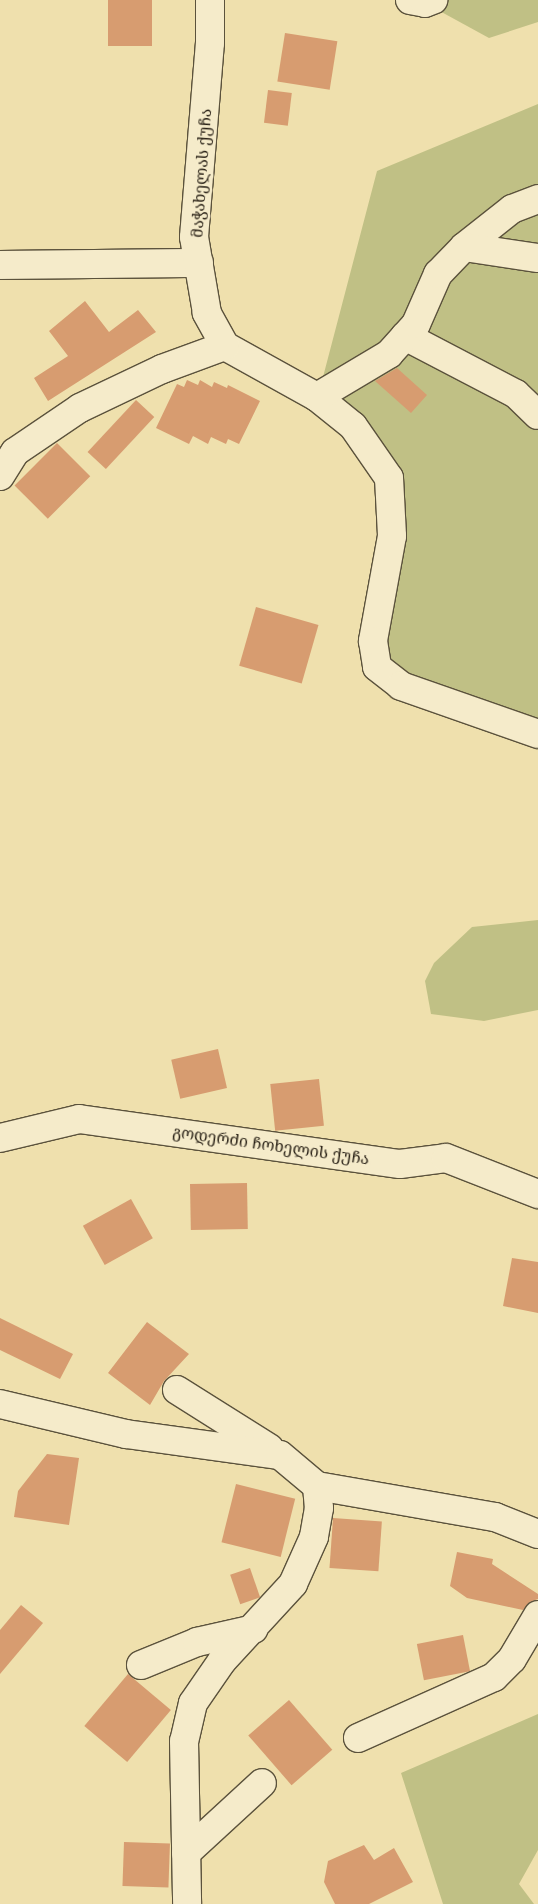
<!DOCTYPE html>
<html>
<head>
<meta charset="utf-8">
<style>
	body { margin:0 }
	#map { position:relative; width:538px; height:1904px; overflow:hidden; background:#efe0ad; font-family:"Libre Caslon Text","Noto Serif Georgian",serif }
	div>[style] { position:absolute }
	.green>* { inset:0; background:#c0c085 }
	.building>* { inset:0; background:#d79c70; transform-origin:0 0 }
	.roads { filter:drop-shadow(1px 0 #5b523c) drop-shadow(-1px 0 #5b523c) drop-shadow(0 1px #5b523c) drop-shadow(0 -1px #5b523c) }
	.minor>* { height:28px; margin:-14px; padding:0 14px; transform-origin:14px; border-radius:14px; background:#f5ebca }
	span { translate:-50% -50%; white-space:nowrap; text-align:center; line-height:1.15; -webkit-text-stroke:5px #f5ebca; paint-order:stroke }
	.street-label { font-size:16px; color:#2a2217 }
</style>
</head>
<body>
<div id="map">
	<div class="green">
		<div style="clip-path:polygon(433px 0,538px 0,538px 22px,489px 38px,425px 3px)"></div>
		<div style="clip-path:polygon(538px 104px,538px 734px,377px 667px,389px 478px,323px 377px,377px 171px)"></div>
		<div style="clip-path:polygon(538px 920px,538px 1010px,484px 1021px,431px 1014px,425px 981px,434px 963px,472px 927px)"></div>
		<div style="clip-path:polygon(538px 1714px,538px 1850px,519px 1884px,534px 1904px,443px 1904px,401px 1773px)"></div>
	</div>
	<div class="building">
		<div style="left:108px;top:0;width:44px;height:46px"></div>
		<div style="left:285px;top:33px;width:53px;height:49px;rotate:9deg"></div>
		<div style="left:268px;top:90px;width:24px;height:33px;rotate:7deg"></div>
		<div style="clip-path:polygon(85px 301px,109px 332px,138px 310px,156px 332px,48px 401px,34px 378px,68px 356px,49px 331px)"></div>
		<div style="clip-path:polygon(397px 368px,427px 395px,411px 413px,375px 381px)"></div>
		<div style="clip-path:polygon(187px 380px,198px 385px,200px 380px,212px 387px,214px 382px,227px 388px,228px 385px,260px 401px,239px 444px,228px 439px,226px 444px,211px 437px,208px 444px,193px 436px,189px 444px,156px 428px,177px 384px,184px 387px)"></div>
		<div style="left:136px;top:400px;width:25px;height:71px;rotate:43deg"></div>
		<div style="left:57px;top:443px;width:47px;height:60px;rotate:45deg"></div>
		<div style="left:256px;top:607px;width:65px;height:61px;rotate:16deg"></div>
		<div style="left:218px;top:1049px;width:40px;height:48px;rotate:77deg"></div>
		<div style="left:319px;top:1079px;width:47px;height:49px;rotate:84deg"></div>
		<div style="left:247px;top:1183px;width:46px;height:57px;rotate:89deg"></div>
		<div style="left:131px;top:1199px;width:45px;height:55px;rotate:61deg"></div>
		<div style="clip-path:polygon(512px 1258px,538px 1262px,538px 1313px,503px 1306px)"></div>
		<div style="clip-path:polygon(0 1318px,73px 1354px,60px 1379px,0 1350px)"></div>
		<div style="clip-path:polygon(147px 1322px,189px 1354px,164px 1381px,150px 1405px,108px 1373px)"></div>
		<div style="clip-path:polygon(47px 1454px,79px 1458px,69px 1525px,14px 1517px,18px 1491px)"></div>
		<div style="left:236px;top:1484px;width:61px;height:60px;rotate:14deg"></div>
		<div style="left:333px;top:1518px;width:49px;height:50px;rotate:4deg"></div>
		<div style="clip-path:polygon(457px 1552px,493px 1559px,492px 1564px,538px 1594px,538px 1599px,530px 1602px,523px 1610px,467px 1598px,450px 1586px)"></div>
		<div style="left:250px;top:1568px;width:31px;height:21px;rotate:71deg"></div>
		<div style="clip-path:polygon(21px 1605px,43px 1623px,0 1674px,0 1630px)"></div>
		<div style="left:463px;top:1635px;width:37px;height:47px;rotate:79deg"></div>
		<div style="left:128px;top:1674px;width:56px;height:68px;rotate:40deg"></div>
		<div style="left:289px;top:1700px;width:66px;height:54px;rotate:49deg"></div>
		<div style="left:124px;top:1842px;width:46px;height:44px;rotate:2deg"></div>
		<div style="clip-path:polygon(364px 1845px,374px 1860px,394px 1848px,413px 1882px,369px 1904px,335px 1904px,324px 1882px,328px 1861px)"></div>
	</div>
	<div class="roads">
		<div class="minor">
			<div style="left:410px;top:0;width:15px;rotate:11deg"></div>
			<div style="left:425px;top:3px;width:9px;rotate:-21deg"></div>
			<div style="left:464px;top:247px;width:61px;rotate:-38.4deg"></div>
			<div style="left:512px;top:209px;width:28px;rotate:-21deg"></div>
			<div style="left:0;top:265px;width:199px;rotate:-0.6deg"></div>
			<div style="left:405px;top:336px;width:125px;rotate:27.6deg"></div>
			<div style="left:516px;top:394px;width:30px;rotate:44deg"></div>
			<div style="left:225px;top:346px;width:105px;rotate:29deg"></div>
			<div style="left:317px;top:397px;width:46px;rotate:38.9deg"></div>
			<div style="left:353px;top:426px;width:63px;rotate:55.3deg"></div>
			<div style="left:389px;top:478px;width:58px;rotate:87deg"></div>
			<div style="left:392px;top:536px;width:107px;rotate:100.3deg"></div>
			<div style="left:373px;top:641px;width:26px;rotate:81deg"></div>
			<div style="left:377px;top:667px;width:31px;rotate:38deg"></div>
			<div style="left:401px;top:686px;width:145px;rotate:19.3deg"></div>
			<div style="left:317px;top:397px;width:84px;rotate:-30.8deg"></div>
			<div style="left:389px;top:354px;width:40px;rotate:-48deg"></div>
			<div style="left:416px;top:324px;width:55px;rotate:-66.3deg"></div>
			<div style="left:438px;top:274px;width:37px;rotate:-46deg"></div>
			<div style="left:464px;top:247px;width:75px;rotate:8.5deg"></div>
			<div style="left:0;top:476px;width:28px;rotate:-58deg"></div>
			<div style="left:15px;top:452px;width:78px;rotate:-34.1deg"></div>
			<div style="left:80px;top:408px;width:91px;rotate:-25.4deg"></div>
			<div style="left:162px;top:369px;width:67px;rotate:-20.1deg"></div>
			<div style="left:225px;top:346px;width:38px;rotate:-119deg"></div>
			<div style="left:207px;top:313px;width:77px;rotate:-99.7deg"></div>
			<div style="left:194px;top:237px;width:195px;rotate:-85.3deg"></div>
			<div style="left:210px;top:43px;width:43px;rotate:-90deg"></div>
			<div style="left:0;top:1138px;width:81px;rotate:-13.5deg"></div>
			<div style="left:79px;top:1119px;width:324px;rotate:8deg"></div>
			<div style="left:400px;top:1164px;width:46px;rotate:-7.4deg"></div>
			<div style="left:446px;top:1158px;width:99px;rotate:21.4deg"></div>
			<div style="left:177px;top:1390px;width:109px;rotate:32.2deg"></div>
			<div style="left:0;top:1404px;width:130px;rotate:13.4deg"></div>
			<div style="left:126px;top:1434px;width:155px;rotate:7.8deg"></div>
			<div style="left:280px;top:1455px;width:48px;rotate:40deg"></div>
			<div style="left:317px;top:1486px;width:22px;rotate:85deg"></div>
			<div style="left:319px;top:1508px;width:29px;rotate:100deg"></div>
			<div style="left:314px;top:1537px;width:51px;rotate:114.1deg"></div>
			<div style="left:293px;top:1584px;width:105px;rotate:132.7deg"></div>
			<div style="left:222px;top:1661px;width:51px;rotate:124.6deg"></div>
			<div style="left:193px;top:1703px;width:39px;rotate:103deg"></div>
			<div style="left:184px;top:1741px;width:163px;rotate:88.9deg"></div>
			<div style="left:317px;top:1486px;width:181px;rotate:9.9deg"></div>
			<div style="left:495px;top:1517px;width:46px;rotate:21.6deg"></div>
			<div style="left:141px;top:1665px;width:61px;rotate:-22.3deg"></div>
			<div style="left:197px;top:1642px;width:58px;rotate:-12.8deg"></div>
			<div style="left:358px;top:1738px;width:149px;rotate:-24.2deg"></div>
			<div style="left:494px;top:1677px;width:25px;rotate:-45deg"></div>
			<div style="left:512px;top:1659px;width:51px;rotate:-59.4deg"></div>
			<div style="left:186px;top:1853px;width:103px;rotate:-42.6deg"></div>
		</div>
	</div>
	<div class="street-label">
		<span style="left:201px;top:173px;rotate:-86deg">მაჭახელას ქუჩა</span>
		<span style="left:271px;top:1145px;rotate:8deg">გოდერძი ჩოხელის ქუჩა</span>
	</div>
</div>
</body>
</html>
